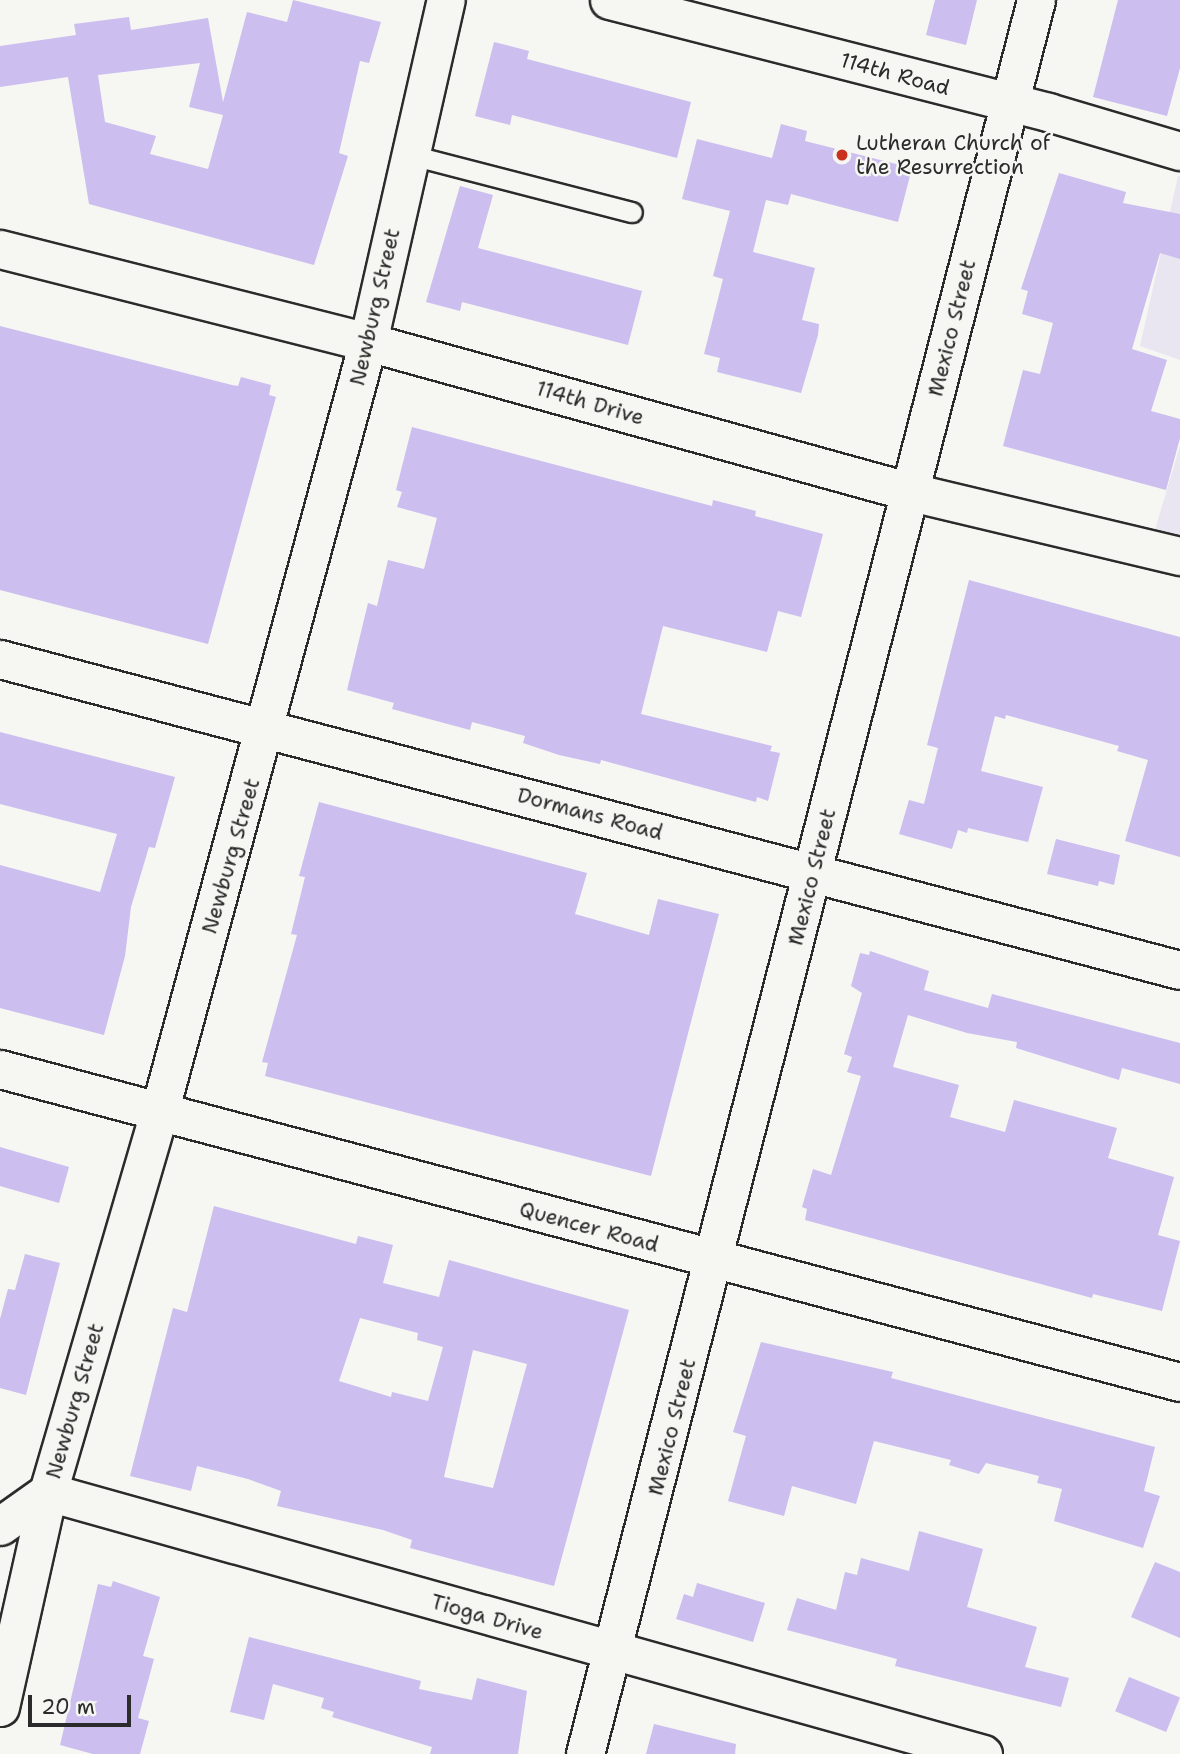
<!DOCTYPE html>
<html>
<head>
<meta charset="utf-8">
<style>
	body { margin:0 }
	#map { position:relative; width:1180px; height:1754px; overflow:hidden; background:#f6f6f2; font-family:"Shantell Sans",sans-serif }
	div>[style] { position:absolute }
	.built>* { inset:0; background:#e9e5f1 }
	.building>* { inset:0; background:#ccbeef; transform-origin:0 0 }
	.roads { filter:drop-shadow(2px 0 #2b2b2b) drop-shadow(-2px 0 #2b2b2b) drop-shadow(0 2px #2b2b2b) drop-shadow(0 -2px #2b2b2b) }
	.service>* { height:19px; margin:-9.5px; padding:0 9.5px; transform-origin:9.5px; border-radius:9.5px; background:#f6f6f2 }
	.minor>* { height:37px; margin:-18.5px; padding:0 18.5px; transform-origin:18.5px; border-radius:18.5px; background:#f6f6f2 }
	.dots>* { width:19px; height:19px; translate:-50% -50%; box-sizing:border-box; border:4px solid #f6f6f2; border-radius:50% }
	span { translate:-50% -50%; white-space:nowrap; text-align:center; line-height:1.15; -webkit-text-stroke:5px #f6f6f2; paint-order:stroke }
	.street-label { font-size:21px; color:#2b2b2b }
	.poi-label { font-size:21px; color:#2b2b2b }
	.left { translate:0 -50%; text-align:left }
	.scale { position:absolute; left:28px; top:1695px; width:103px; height:32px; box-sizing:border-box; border:4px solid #2b2b2b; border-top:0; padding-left:9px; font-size:21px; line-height:24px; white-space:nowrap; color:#2b2b2b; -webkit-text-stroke:5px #f6f6f2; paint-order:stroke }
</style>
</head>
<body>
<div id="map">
	<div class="built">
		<div style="clip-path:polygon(1178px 176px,1180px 176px,1180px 360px,1140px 346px)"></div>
		<div style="clip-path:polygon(1180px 446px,1180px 539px,1154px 533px)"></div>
	</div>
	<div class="building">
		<div style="clip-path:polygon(evenodd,293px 0,381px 22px,369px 63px,360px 61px,339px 153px,348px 156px,314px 265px,89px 204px,68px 77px,0 87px,0 46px,76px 35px,74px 24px,129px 17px,131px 30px,208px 18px,223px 102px,247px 12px,287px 22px,293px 0,200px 63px,189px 107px,223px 115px,208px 169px,150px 154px,156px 136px,105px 122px,98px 75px,200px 63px)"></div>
		<div style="clip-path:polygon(935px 0,977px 0,966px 45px,926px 35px)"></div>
		<div style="clip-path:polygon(1118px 0,1180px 0,1180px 68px,1167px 116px,1093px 97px)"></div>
		<div style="clip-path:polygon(494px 42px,529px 51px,527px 59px,691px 102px,677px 158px,512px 115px,510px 125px,475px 116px)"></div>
		<div style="clip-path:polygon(781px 124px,807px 131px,805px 141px,912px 168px,898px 222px,791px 194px,788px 205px,766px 200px,753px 252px,815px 268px,802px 320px,819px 324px,818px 335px,801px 393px,717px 372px,720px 358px,704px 354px,723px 279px,713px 276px,730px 211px,682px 199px,697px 139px,772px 158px)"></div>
		<div style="clip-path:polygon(1059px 173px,1126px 192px,1123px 203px,1180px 214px,1180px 259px,1160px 253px,1132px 349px,1167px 360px,1151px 411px,1180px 419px,1180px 438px,1166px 490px,1003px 446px,1023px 370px,1040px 374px,1053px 323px,1022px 314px,1028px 291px,1021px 289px)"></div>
		<div style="clip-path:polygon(460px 186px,493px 195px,478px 248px,642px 291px,628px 345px,462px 302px,460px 311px,426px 302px)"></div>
		<div style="clip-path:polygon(0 326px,232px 385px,238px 386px,241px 377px,271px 385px,269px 395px,276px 397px,208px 644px,0 590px)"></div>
		<div style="clip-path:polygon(412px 427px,712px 506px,713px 500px,756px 511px,755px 516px,823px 534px,801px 617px,778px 611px,767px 652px,663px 626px,641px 714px,772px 746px,770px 751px,780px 753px,768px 801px,757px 797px,756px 802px,601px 760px,600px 764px,559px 755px,523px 743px,525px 736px,472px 722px,470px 730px,392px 709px,394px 703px,347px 690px,368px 603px,377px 606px,388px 560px,424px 569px,437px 518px,397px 507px,402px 492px,396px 490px)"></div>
		<div style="clip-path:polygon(969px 580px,1180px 637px,1180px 857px,1125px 841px,1148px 760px,1117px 751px,1119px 746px,1006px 715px,1005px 719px,995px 716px,981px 771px,1043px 787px,1028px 842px,968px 828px,967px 833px,958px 830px,952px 849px,899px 834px,909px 800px,924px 804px,938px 748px,927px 745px)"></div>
		<div style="clip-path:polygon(0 732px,175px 777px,155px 848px,149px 847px,131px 907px,125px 956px,104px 1035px,0 1008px,0 865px,100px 892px,117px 834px,0 804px)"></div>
		<div style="clip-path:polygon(319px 802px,587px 873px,575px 914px,649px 935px,658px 899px,719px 914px,651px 1176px,265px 1076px,268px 1063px,262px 1062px,297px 935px,291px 934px,305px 877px,299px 876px)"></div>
		<div style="clip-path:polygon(1056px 839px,1120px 855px,1114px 885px,1099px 881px,1098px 886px,1047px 874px)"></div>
		<div style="clip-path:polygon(870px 951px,929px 971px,924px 990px,988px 1008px,992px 994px,1180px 1043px,1180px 1084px,1122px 1068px,1119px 1080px,1016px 1048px,1017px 1042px,967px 1033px,908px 1015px,893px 1067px,959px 1085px,950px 1117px,1005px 1132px,1014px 1100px,1117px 1128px,1108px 1158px,1174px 1177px,1158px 1235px,1180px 1241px,1162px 1311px,1093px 1294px,1092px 1298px,805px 1220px,807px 1209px,802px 1207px,813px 1169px,831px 1175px,861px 1076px,847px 1072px,852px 1057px,844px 1054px,862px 993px,851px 986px,860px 953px,869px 955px)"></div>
		<div style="clip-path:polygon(0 1147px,69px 1167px,59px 1203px,0 1186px)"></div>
		<div style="clip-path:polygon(evenodd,214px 1206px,356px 1244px,358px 1236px,393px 1245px,383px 1283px,439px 1297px,449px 1260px,629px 1310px,554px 1586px,410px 1548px,412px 1540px,383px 1530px,277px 1506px,281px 1491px,248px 1479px,197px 1466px,191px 1491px,130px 1476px,173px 1308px,187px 1312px,214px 1206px,360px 1318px,418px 1333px,417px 1340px,443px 1347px,428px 1401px,392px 1392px,391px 1397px,339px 1381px,360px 1318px,214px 1206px,473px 1350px,527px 1364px,493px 1488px,444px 1477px,473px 1350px)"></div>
		<div style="clip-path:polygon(25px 1254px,60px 1263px,26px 1395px,0 1388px,0 1319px,8px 1289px,15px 1290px)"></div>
		<div style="clip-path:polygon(761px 1342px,893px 1372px,891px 1378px,1155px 1447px,1144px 1491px,1160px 1496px,1143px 1548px,1054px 1521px,1062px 1489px,1037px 1483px,1039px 1476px,986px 1463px,979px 1474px,949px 1465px,951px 1460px,874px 1441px,856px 1504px,792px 1486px,784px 1516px,728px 1501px,746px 1436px,733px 1432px)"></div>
		<div style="clip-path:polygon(919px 1531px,983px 1549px,967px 1607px,1037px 1627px,1025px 1667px,1069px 1678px,1061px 1707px,895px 1666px,897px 1659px,787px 1630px,797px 1598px,836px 1610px,845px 1572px,857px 1575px,861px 1558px,909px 1571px)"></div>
		<div style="clip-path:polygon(1155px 1562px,1180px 1572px,1180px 1638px,1131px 1617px)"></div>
		<div style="clip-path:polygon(113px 1581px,160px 1597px,143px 1656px,154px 1659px,138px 1718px,149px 1721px,140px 1754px,93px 1754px,60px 1745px,98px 1584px,111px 1587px)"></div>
		<div style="clip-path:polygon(697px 1583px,765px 1603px,753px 1642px,676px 1619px,684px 1594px,693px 1597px)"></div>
		<div style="clip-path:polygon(249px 1637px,421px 1681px,419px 1689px,472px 1700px,477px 1678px,527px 1691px,518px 1754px,430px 1754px,432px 1747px,332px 1717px,334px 1712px,321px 1708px,324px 1698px,273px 1684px,264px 1720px,230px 1712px)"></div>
		<div style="left:1129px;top:1677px;width:55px;height:37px;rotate:22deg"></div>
		<div style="clip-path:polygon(654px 1724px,736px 1744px,735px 1754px,646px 1754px)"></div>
	</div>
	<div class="roads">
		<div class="service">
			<div style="left:411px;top:155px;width:228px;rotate:14.5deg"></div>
		</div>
		<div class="minor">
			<div style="left:609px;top:0;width:453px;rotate:14.3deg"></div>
			<div style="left:1048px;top:112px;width:138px;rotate:16.5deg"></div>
			<div style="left:0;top:249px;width:380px;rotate:14.2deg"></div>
			<div style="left:368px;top:342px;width:563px;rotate:15.44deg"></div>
			<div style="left:911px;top:492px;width:277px;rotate:13.4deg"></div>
			<div style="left:0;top:659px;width:1220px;rotate:14.77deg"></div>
			<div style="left:0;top:1069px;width:1221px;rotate:14.86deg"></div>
			<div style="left:0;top:1526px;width:59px;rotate:-35.3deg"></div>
			<div style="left:48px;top:1492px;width:971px;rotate:15.65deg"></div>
			<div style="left:0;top:1707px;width:220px;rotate:-77.4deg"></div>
			<div style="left:48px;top:1492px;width:399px;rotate:-73.7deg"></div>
			<div style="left:160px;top:1109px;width:795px;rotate:-74.83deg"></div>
			<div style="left:368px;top:342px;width:351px;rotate:-77.2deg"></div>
			<div style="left:585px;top:1754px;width:1811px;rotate:-75.58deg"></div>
		</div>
	</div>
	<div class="dots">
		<div style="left:842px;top:155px;background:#c8321e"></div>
	</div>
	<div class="street-label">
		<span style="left:895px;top:74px;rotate:15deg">114th Road</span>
		<span style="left:375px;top:307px;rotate:-77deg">Newburg Street</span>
		<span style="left:952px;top:328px;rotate:-76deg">Mexico Street</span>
		<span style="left:590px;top:403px;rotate:16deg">114th Drive</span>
		<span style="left:590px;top:814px;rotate:15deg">Dormans Road</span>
		<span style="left:231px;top:856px;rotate:-74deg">Newburg Street</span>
		<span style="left:812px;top:877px;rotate:-76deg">Mexico Street</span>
		<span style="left:589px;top:1227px;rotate:15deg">Quencer Road</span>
		<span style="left:75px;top:1401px;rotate:-74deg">Newburg Street</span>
		<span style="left:672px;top:1427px;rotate:-76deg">Mexico Street</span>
		<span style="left:487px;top:1617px;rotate:16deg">Tioga Drive</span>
	</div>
	<div class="poi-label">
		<span class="left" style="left:856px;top:155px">Lutheran Church of<br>the Resurrection</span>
	</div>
	<div class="scale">20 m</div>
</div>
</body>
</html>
